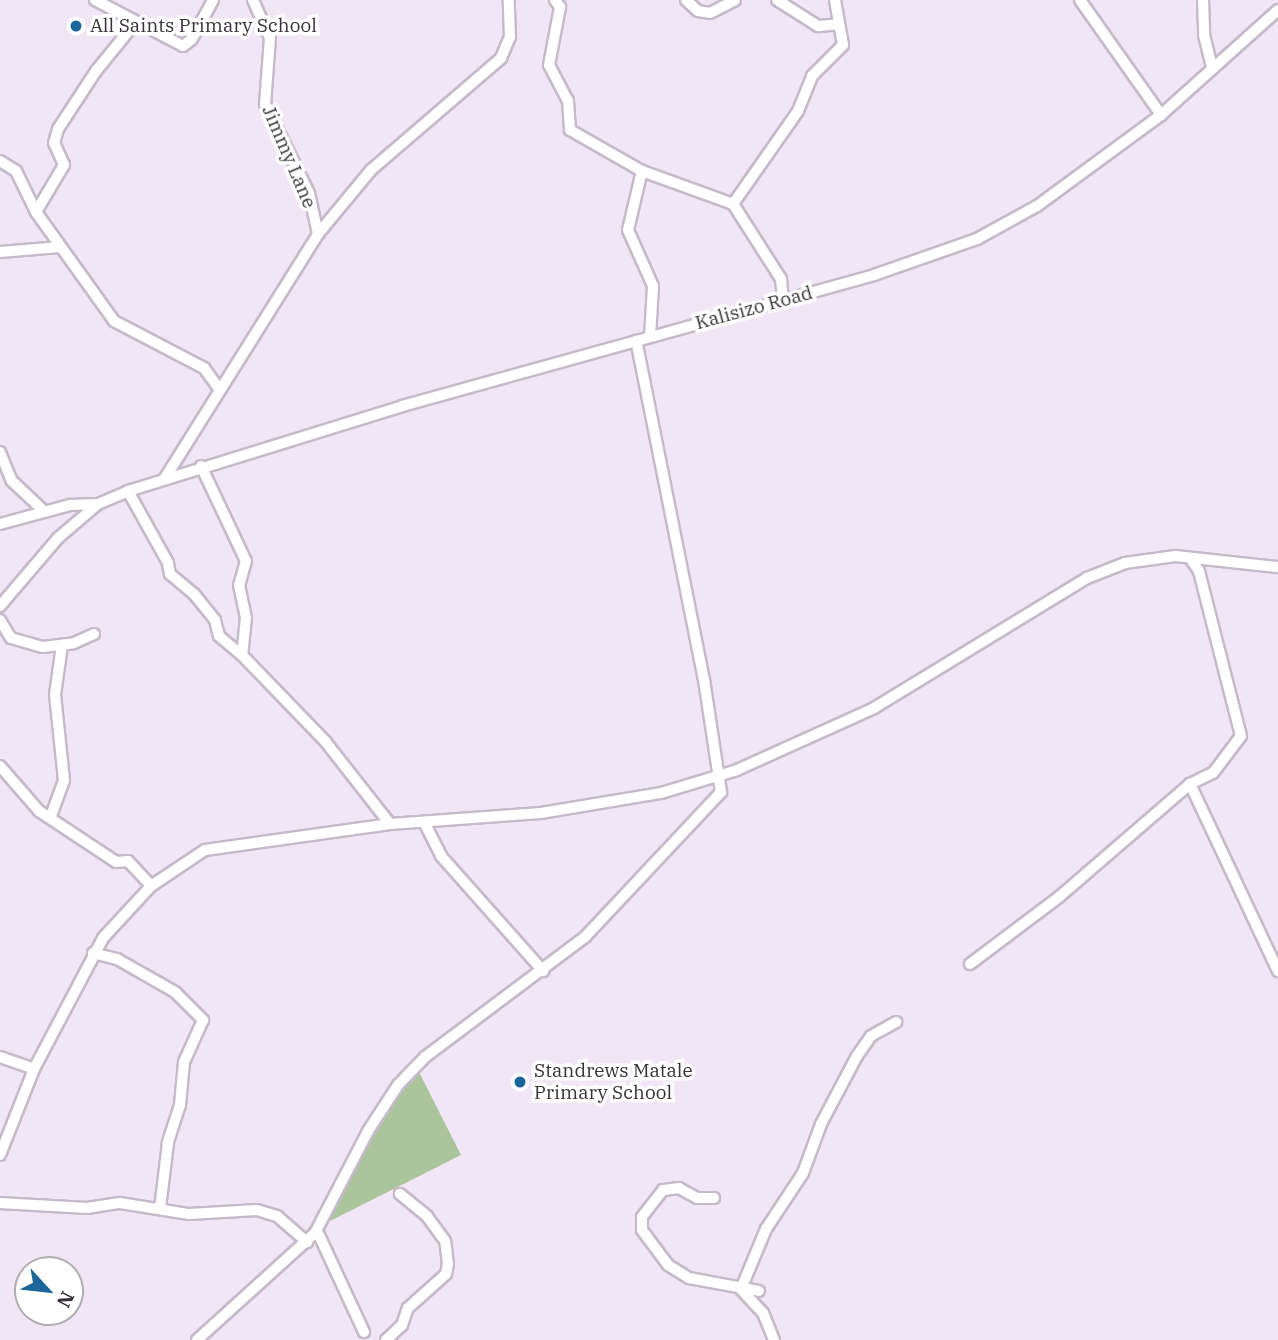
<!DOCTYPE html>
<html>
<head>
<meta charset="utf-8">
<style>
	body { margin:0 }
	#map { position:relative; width:1278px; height:1340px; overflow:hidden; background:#f1e6f5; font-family:"IBM Plex Serif",serif }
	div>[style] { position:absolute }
	.green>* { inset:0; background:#acc49c }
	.roads { filter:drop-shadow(2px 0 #c5bac9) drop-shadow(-2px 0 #c5bac9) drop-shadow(0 2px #c5bac9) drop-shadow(0 -2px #c5bac9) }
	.minor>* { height:10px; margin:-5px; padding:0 5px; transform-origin:5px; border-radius:5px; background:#fff }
	.dots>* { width:19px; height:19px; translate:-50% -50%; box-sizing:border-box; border:4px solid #fff; border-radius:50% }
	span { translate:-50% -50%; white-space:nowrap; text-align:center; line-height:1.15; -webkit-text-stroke:7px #fff; paint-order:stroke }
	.poi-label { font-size:19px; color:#373238 }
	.left { translate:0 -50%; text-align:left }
	.street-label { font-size:19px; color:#373238 }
	.north { position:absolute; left:14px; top:1256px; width:70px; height:70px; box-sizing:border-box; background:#fff; border:2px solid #afadaf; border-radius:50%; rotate:117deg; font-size:19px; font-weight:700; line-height:28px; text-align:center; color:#373238 }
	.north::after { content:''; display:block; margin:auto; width:24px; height:32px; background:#1c669a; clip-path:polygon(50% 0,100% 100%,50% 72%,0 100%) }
</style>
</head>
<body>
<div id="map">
	<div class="green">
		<div style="clip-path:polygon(418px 1070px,461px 1155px,328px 1222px,387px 1108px)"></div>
	</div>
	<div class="roads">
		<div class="minor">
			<div style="left:95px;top:0;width:99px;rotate:27.6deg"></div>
			<div style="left:183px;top:46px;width:11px;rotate:-38deg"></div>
			<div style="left:192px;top:39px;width:44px;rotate:-61.7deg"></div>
			<div style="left:253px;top:0;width:42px;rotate:65.9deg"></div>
			<div style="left:270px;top:38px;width:66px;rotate:94.3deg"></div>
			<div style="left:265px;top:104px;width:99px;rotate:63.7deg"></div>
			<div style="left:309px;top:193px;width:42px;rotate:77.6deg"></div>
			<div style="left:555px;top:0;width:9px;rotate:54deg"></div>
			<div style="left:560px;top:7px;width:59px;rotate:100.7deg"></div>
			<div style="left:549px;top:65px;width:41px;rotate:62.2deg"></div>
			<div style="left:568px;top:101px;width:29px;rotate:86deg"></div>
			<div style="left:570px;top:130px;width:83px;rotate:29.7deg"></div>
			<div style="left:686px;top:0;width:16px;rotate:43deg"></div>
			<div style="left:698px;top:11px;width:12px;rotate:9deg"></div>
			<div style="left:710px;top:13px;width:28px;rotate:-27deg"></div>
			<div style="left:777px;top:0;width:49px;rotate:32.4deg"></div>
			<div style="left:818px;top:26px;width:21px;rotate:-5deg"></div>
			<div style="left:1080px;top:0;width:141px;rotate:54.8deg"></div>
			<div style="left:1203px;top:0;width:35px;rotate:88deg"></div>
			<div style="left:1204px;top:35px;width:32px;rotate:76deg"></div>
			<div style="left:0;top:161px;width:19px;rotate:32deg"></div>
			<div style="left:16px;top:171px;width:46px;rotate:64deg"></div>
			<div style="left:36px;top:212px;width:134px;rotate:54.4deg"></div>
			<div style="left:114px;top:321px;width:102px;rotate:27.6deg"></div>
			<div style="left:204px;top:368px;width:27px;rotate:54deg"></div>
			<div style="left:36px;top:212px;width:55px;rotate:-59.2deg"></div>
			<div style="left:64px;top:165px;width:24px;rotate:-114deg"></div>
			<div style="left:54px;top:143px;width:15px;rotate:-74deg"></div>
			<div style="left:58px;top:129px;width:69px;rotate:-56.8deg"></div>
			<div style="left:96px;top:71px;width:63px;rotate:-50.8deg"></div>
			<div style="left:0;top:252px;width:60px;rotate:-4.8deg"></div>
			<div style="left:783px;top:301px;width:22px;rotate:-95deg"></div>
			<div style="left:781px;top:279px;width:89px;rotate:-122.6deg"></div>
			<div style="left:733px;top:204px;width:113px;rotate:-55deg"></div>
			<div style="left:798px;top:111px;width:38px;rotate:-68deg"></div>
			<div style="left:812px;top:76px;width:44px;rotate:-45deg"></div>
			<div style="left:843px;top:45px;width:46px;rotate:-100.1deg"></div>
			<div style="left:650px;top:337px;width:51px;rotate:-86.6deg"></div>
			<div style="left:653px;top:286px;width:61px;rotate:-114.1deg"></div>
			<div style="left:628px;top:230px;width:61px;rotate:-76.7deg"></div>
			<div style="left:642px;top:171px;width:97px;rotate:19.9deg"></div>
			<div style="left:0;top:452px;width:31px;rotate:68deg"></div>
			<div style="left:12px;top:481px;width:44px;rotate:43.2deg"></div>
			<div style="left:201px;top:466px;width:105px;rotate:64.7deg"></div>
			<div style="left:246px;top:561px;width:25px;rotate:106deg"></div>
			<div style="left:239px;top:585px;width:34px;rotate:78deg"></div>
			<div style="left:246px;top:618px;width:37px;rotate:96deg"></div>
			<div style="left:242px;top:655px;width:120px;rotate:46deg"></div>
			<div style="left:325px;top:741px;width:105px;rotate:51.9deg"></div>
			<div style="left:165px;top:478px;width:288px;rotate:-57.9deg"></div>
			<div style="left:318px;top:234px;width:83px;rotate:-50.4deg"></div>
			<div style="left:371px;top:170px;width:172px;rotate:-40.7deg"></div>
			<div style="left:501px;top:58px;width:23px;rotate:-67deg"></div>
			<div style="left:510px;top:37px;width:37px;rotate:-92deg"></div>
			<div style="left:128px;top:491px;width:82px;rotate:60.9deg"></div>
			<div style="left:168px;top:563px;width:11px;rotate:80deg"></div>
			<div style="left:170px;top:574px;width:31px;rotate:40deg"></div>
			<div style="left:194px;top:594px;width:33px;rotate:51deg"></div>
			<div style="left:215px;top:620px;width:16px;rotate:76deg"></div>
			<div style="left:219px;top:636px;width:30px;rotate:40deg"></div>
			<div style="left:0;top:524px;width:73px;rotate:-15.2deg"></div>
			<div style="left:70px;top:505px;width:27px;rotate:-2deg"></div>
			<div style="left:0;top:606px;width:89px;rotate:-49.5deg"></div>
			<div style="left:58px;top:538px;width:52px;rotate:-40.4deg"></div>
			<div style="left:98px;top:504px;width:33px;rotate:-23deg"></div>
			<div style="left:128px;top:491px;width:287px;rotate:-17.2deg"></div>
			<div style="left:402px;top:406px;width:490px;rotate:-15.5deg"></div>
			<div style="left:874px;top:275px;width:109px;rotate:-19.3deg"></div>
			<div style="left:977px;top:239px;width:68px;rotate:-28.8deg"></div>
			<div style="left:1037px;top:206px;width:154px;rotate:-36.3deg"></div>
			<div style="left:1161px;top:115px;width:157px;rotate:-41.9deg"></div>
			<div style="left:0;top:620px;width:21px;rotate:59deg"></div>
			<div style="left:11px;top:638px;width:33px;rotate:16deg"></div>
			<div style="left:43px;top:647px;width:31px;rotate:-7deg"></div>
			<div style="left:74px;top:643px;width:22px;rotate:-24deg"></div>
			<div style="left:0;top:766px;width:60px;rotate:49.1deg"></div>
			<div style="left:39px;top:811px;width:92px;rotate:33.5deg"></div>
			<div style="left:116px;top:862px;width:12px;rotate:-5deg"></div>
			<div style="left:128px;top:861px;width:34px;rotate:47deg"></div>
			<div style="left:1190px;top:784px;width:207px;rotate:64.8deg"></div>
			<div style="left:51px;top:816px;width:38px;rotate:-70deg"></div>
			<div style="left:64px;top:780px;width:85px;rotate:-96deg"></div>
			<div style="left:55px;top:695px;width:50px;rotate:-82deg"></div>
			<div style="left:424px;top:822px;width:38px;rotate:63deg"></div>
			<div style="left:441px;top:856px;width:154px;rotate:48.4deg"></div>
			<div style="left:93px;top:953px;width:25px;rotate:14deg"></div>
			<div style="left:117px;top:959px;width:67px;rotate:29.6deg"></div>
			<div style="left:175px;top:992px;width:40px;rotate:45deg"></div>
			<div style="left:203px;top:1020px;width:46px;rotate:114.3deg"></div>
			<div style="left:184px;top:1062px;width:43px;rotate:95.3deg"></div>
			<div style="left:180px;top:1105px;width:40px;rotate:108deg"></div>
			<div style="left:168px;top:1143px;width:65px;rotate:97deg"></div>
			<div style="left:970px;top:964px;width:111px;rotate:-37deg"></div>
			<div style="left:1059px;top:897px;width:173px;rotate:-40.8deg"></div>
			<div style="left:1190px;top:784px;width:25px;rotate:-26deg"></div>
			<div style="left:1213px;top:773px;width:46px;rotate:-52.9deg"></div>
			<div style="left:1241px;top:736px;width:170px;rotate:-104.3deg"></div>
			<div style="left:1199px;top:571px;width:16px;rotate:-125deg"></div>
			<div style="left:0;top:1057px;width:36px;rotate:19deg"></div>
			<div style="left:0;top:1155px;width:92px;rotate:-68.4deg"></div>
			<div style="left:34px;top:1069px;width:148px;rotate:-62.2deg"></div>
			<div style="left:103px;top:938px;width:71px;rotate:-47.3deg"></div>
			<div style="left:151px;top:886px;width:65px;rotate:-33.7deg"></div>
			<div style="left:205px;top:850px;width:187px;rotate:-8deg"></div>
			<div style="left:390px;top:824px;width:151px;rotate:-4.2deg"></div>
			<div style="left:541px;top:813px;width:122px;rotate:-9.5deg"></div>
			<div style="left:661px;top:793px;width:79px;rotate:-16.8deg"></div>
			<div style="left:737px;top:770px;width:150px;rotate:-24.3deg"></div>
			<div style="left:874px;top:708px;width:250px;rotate:-31.4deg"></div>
			<div style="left:1087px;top:578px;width:41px;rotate:-21.5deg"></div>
			<div style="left:1125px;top:563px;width:51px;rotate:-7.8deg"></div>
			<div style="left:1176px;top:556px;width:103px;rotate:6.2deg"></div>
			<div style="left:714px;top:1198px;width:17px;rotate:180deg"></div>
			<div style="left:697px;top:1198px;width:21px;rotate:-151deg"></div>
			<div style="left:679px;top:1188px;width:16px;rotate:173deg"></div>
			<div style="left:663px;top:1190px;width:34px;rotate:128deg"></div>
			<div style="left:642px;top:1217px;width:13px;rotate:90deg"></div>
			<div style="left:642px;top:1230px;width:44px;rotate:53.4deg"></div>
			<div style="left:668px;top:1265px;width:25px;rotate:32deg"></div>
			<div style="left:689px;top:1278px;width:71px;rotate:10.5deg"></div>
			<div style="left:0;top:1203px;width:87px;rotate:3.3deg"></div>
			<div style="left:87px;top:1208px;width:33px;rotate:-9deg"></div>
			<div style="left:120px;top:1203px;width:70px;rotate:9.1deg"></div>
			<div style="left:189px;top:1214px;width:68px;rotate:-3.4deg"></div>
			<div style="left:257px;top:1210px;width:21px;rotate:17deg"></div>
			<div style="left:277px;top:1216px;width:40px;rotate:41deg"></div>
			<div style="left:319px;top:1235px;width:107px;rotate:65.1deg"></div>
			<div style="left:197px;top:1340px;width:159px;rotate:-42.2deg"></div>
			<div style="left:315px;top:1233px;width:115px;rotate:-62.5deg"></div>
			<div style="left:368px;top:1131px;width:55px;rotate:-56.9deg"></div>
			<div style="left:398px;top:1085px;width:39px;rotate:-46deg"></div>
			<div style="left:425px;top:1057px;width:200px;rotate:-36.9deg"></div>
			<div style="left:585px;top:937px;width:199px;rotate:-46.8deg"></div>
			<div style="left:721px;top:792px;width:113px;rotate:-98.6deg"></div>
			<div style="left:704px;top:680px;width:346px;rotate:-101.3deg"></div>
			<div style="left:386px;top:1340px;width:22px;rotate:-43deg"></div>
			<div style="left:402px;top:1325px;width:18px;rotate:-71deg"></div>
			<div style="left:408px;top:1308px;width:51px;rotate:-41.8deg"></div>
			<div style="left:446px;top:1274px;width:10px;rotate:-79deg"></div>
			<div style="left:448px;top:1264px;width:23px;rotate:-97deg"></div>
			<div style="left:445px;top:1241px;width:31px;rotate:-126deg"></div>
			<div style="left:427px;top:1216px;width:35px;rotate:-141deg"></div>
			<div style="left:774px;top:1340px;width:29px;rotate:-112deg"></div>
			<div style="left:763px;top:1313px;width:33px;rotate:-133deg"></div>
			<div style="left:741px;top:1289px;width:65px;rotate:-67.4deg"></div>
			<div style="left:766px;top:1229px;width:67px;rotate:-56.5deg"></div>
			<div style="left:803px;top:1173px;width:52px;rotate:-69.8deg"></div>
			<div style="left:821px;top:1124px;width:77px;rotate:-62.1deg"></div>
			<div style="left:857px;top:1056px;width:24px;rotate:-55deg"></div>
			<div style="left:871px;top:1036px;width:29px;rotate:-29deg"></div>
		</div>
	</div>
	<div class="dots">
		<div style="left:76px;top:26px;background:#1c669a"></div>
		<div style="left:520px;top:1082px;background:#1c669a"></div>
	</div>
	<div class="poi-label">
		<span class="left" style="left:90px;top:26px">All Saints Primary School</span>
		<span class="left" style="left:534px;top:1082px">Standrews Matale<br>Primary School</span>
	</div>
	<div class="street-label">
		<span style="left:289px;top:157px;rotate:67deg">Jimmy Lane</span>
		<span style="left:754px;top:308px;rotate:-15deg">Kalisizo Road</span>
	</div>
	<div class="north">N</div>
</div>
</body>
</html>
